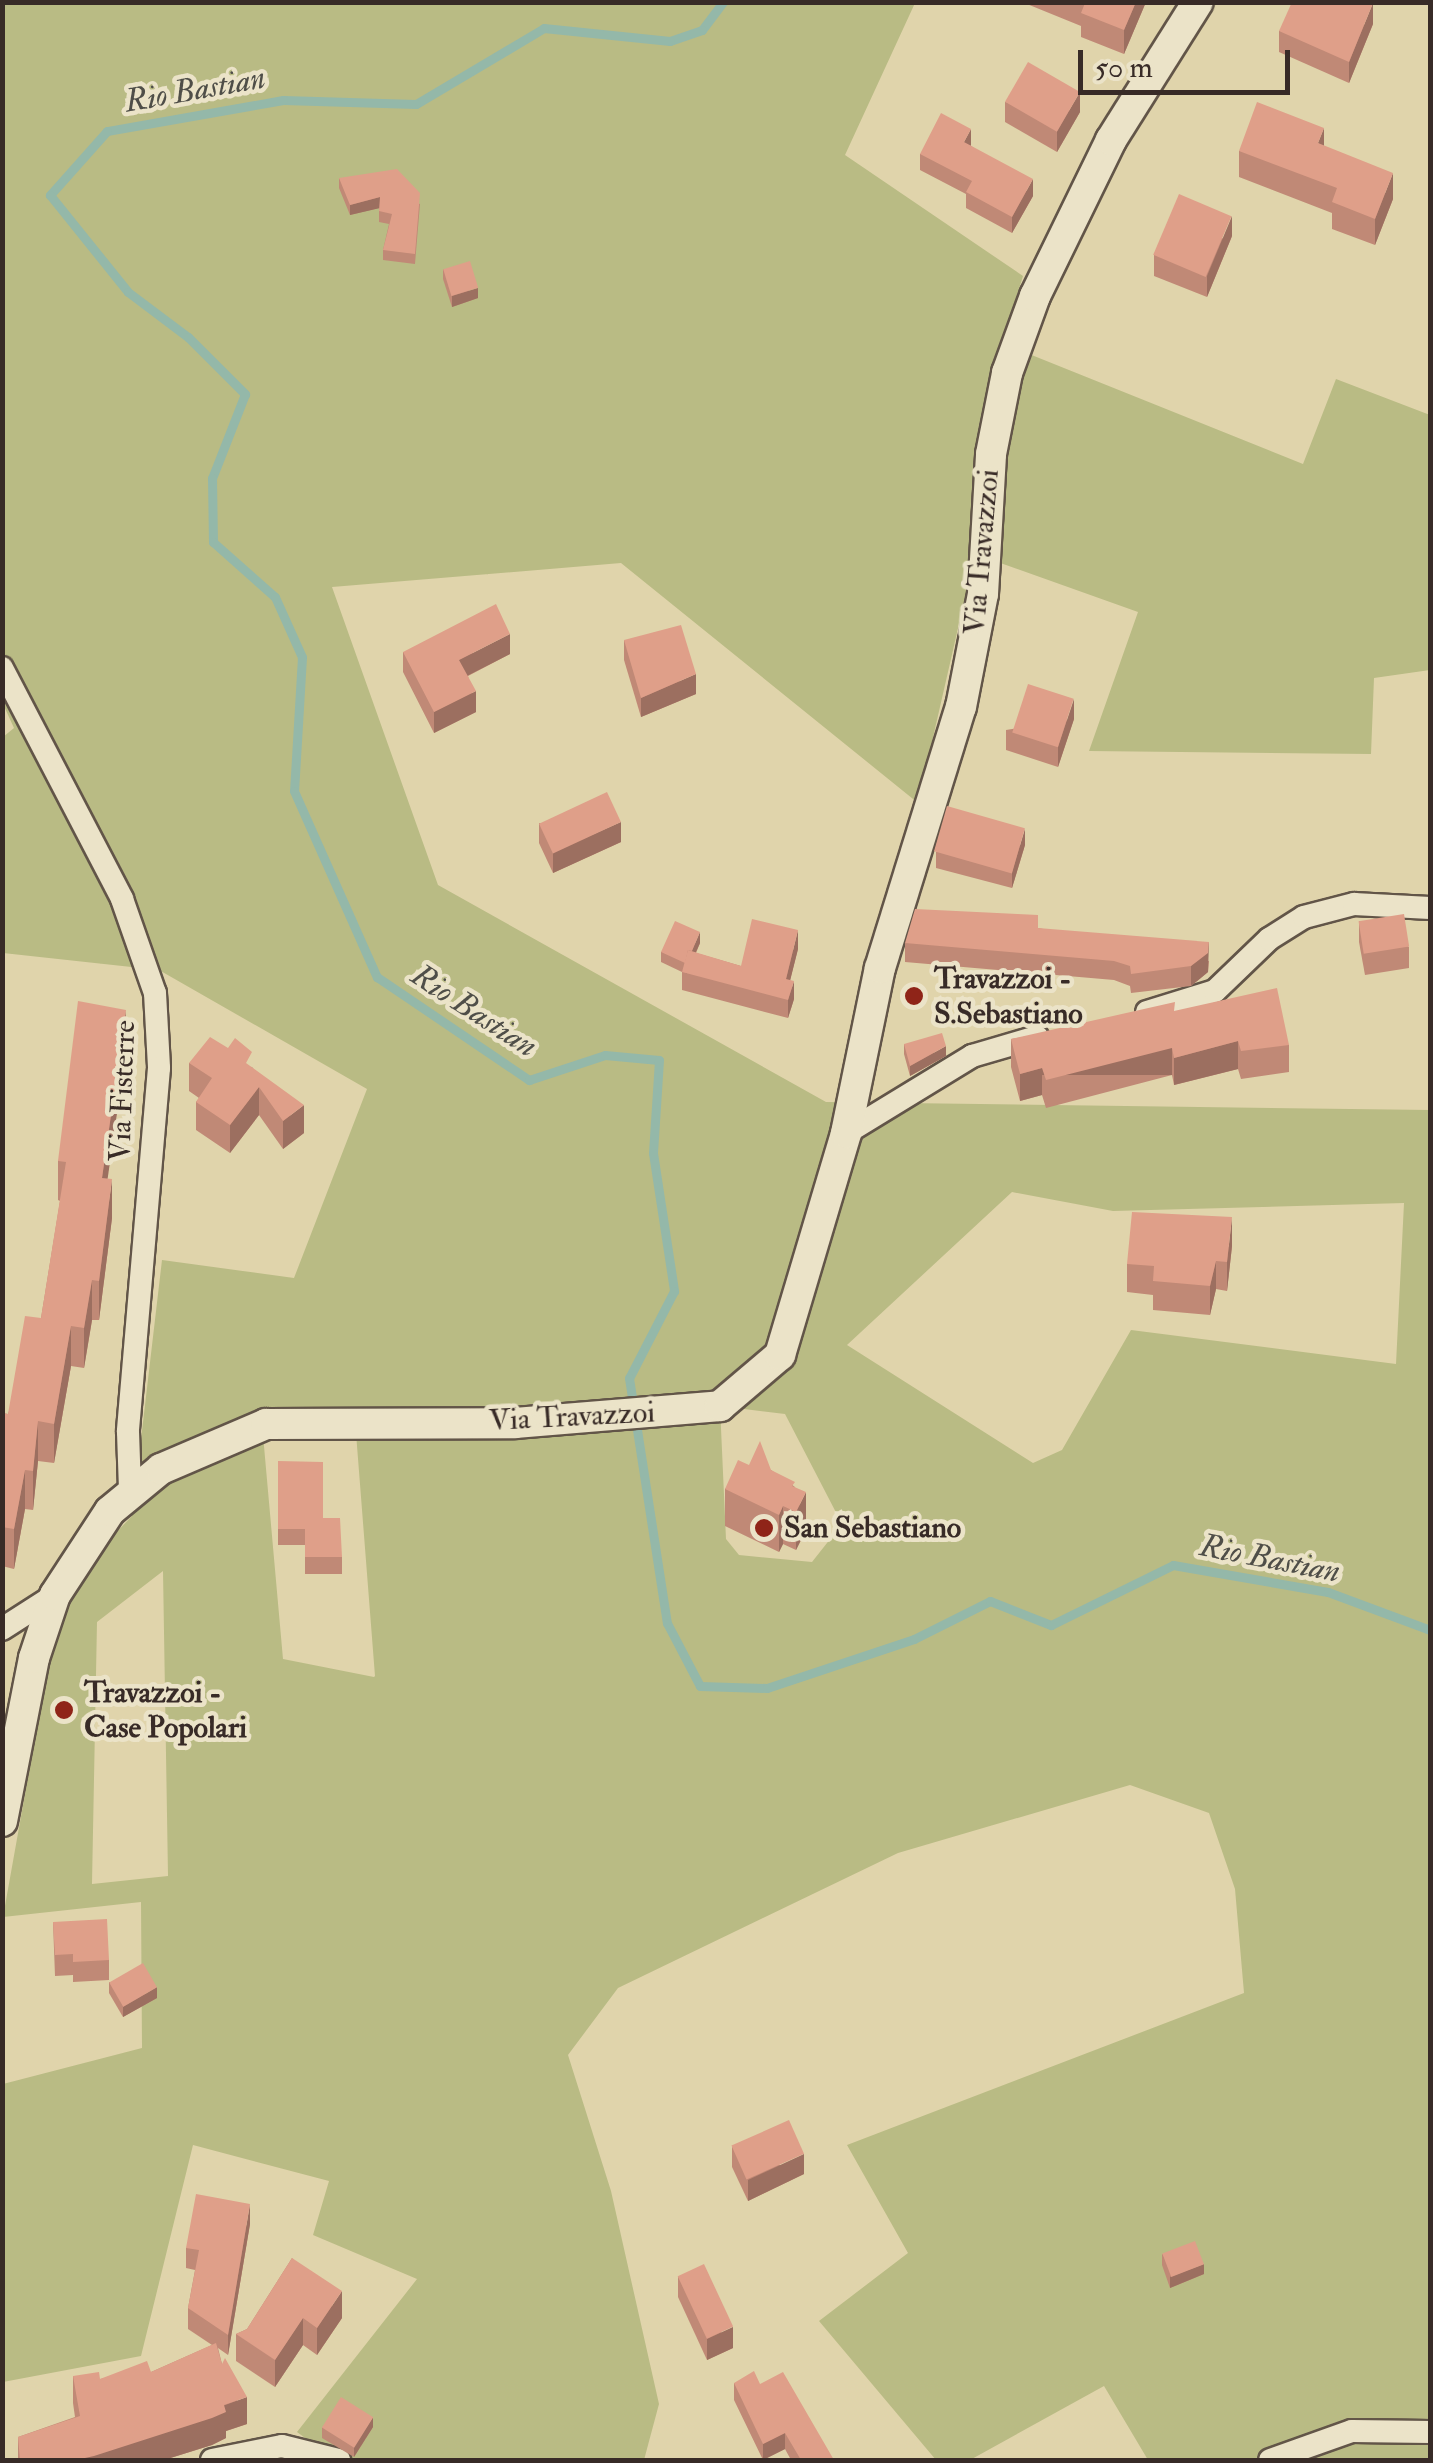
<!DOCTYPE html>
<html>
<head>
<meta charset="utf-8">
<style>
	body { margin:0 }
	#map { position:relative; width:1433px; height:2463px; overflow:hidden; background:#e0d4ab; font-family:"IM FELL Double Pica",serif }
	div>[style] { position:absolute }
	.green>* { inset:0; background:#b9bb84 }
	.stream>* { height:9px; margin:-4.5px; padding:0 4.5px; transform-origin:4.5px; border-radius:4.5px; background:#94b8a9 }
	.roads { filter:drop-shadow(2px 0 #625548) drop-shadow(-2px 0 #625548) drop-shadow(0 2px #625548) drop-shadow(0 -2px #625548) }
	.minor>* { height:22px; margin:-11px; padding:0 11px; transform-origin:11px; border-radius:11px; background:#ebe3c8 }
	.tertiary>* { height:30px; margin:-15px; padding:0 15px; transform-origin:15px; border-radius:15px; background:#ebe3c8 }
	.wall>* { inset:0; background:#c08976 }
	.shaded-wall>* { inset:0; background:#9c6f60; transform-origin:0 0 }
	.building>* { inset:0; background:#df9f89; transform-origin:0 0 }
	.dots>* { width:28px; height:28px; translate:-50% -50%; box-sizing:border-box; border:5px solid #ebe3c8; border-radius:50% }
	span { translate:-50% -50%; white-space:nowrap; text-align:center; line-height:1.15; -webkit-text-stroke:9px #ebe3c8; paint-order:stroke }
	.street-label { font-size:30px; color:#382b27 }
	.poi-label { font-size:30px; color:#382b27; font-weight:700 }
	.left { translate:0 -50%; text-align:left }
	.water-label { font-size:32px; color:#4f4e48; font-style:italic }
	.frame { position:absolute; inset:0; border:5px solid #382b27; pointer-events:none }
	.scale { position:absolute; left:1078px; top:50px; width:212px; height:45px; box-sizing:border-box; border:5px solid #382b27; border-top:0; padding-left:12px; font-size:30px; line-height:35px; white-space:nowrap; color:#382b27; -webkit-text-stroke:8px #ebe3c8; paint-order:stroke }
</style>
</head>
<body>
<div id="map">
	<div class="green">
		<div style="clip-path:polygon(evenodd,3px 3px,915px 3px,845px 155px,1023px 276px,1002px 343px,1303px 464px,1336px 379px,1430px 415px,1430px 670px,1374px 678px,1371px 754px,1089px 751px,1138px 612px,975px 554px,918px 803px,621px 563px,332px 587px,438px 885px,826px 1102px,1430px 1110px,1430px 2460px,1148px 2460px,1104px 2386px,970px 2460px,936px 2460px,819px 2321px,908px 2253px,847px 2145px,1244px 1993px,1235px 1889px,1209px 1813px,1130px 1785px,898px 1853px,618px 1988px,568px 2055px,611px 2191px,659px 2404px,644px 2460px,335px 2460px,297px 2432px,417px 2279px,313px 2235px,329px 2181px,193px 2145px,141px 2356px,3px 2382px,3px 2084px,142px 2048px,141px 1902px,3px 1917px,58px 1610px,82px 1568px,132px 1516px,162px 1260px,294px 1278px,367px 1089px,159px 970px,3px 953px,3px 737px,14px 728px,3px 704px,3px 3px,1012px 1192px,1113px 1211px,1404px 1203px,1396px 1364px,1131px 1330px,1062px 1450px,1033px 1463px,847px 1345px,1012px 1192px,3px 3px,720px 1406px,785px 1414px,842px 1524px,812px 1562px,739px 1555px,726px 1539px,720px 1406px,3px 3px,356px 1433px,375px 1676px,374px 1677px,283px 1659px,263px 1435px,356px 1433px,3px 3px,163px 1571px,168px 1876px,92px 1884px,97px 1622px,163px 1571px)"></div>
	</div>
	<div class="stream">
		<div style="left:723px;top:2px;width:35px;rotate:127deg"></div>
		<div style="left:702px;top:30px;width:34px;rotate:161deg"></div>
		<div style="left:670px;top:41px;width:127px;rotate:-174.1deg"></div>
		<div style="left:544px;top:28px;width:149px;rotate:149.3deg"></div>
		<div style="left:416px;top:104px;width:133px;rotate:-178.3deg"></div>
		<div style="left:283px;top:100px;width:179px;rotate:170deg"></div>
		<div style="left:107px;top:131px;width:86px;rotate:131.7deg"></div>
		<div style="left:50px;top:195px;width:124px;rotate:51.2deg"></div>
		<div style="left:128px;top:292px;width:75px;rotate:36.9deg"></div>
		<div style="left:188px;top:337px;width:81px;rotate:45deg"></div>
		<div style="left:245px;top:394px;width:90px;rotate:111.4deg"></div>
		<div style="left:212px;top:478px;width:64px;rotate:89.1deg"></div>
		<div style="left:213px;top:542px;width:83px;rotate:41.6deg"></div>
		<div style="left:275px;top:597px;width:66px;rotate:65.8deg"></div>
		<div style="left:302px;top:657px;width:134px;rotate:93.4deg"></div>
		<div style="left:294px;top:791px;width:204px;rotate:66deg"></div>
		<div style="left:377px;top:977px;width:184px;rotate:34.1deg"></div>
		<div style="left:529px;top:1080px;width:80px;rotate:-18.2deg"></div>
		<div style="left:605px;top:1055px;width:54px;rotate:5.3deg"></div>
		<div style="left:659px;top:1060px;width:93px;rotate:93.7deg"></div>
		<div style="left:653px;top:1153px;width:140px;rotate:81.3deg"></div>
		<div style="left:674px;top:1291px;width:98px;rotate:117.3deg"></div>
		<div style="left:629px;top:1378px;width:248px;rotate:81.2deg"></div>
		<div style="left:667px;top:1623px;width:71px;rotate:62.4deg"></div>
		<div style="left:700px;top:1686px;width:67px;rotate:1.7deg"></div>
		<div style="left:767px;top:1688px;width:155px;rotate:-18.4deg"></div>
		<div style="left:914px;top:1639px;width:85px;rotate:-26.6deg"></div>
		<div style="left:990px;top:1601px;width:66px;rotate:21.5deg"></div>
		<div style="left:1051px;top:1625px;width:136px;rotate:-26.2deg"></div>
		<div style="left:1173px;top:1565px;width:157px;rotate:9.9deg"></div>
		<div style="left:1328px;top:1592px;width:109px;rotate:20.4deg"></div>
	</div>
	<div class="roads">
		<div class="minor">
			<div style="left:2px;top:668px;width:260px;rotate:62.5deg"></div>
			<div style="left:122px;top:899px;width:100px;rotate:70.7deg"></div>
			<div style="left:155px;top:993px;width:75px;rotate:86.9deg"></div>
			<div style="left:159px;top:1068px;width:365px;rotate:94.9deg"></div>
			<div style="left:128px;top:1432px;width:58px;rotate:88deg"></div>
			<div style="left:1147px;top:1012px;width:71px;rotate:-17.2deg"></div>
			<div style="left:1215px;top:991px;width:75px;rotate:-43.9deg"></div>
			<div style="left:1269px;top:939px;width:41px;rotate:-32.2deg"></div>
			<div style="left:1304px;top:917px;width:52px;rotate:-14.6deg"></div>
			<div style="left:1354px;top:904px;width:76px;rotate:3deg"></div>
			<div style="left:846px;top:1133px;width:148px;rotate:-31.4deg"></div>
			<div style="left:972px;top:1056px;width:68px;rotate:-16.3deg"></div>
			<div style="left:2px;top:1629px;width:63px;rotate:-32.7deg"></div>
			<div style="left:212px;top:2460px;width:71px;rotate:-11.3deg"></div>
			<div style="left:282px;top:2446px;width:59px;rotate:13.8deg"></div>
			<div style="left:1270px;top:2460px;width:87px;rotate:-19.5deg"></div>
			<div style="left:1352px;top:2431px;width:78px;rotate:0.7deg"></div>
		</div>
		<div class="tertiary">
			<div style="left:2px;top:1821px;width:166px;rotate:-78.9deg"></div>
			<div style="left:34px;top:1658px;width:66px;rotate:-71.6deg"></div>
			<div style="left:55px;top:1595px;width:100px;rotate:-56.8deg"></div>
			<div style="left:110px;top:1511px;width:66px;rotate:-39.5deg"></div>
			<div style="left:161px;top:1469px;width:114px;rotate:-23.2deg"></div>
			<div style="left:266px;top:1424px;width:249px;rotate:-0.2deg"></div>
			<div style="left:515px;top:1423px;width:206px;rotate:-4.7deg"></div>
			<div style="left:720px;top:1406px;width:79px;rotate:-40.4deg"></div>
			<div style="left:780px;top:1355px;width:232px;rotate:-73.4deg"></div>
			<div style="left:846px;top:1133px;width:168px;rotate:-78.4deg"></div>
			<div style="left:880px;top:968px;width:273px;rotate:-72.8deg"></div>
			<div style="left:961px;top:707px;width:115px;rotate:-79deg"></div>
			<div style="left:983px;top:594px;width:140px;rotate:-86.7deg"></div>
			<div style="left:991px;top:454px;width:83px;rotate:-78.8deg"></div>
			<div style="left:1007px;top:373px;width:82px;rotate:-70deg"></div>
			<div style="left:1035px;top:296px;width:174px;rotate:-64deg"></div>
			<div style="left:1111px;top:140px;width:163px;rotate:-57.8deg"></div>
		</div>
	</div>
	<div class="wall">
		<div style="clip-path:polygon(1022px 2px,1146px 2px,1124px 54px,1081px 37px,1081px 26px)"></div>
		<div style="clip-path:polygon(1373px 24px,1349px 83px,1279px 52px,1279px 31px)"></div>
		<div style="clip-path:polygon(1005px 102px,1080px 112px,1057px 152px,1005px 122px)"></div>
		<div style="clip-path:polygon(970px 145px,1033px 196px,1012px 233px,966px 208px,966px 194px,920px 170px,920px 154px)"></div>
		<div style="clip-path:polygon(1324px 146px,1393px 199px,1375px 245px,1332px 229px,1332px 213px,1239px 177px,1239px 151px)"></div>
		<div style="clip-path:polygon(339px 178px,420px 204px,415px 264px,383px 260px,383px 250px,389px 224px,379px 222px,379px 208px,350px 215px,339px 188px)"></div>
		<div style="clip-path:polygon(1232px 236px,1207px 297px,1154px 276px,1154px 255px)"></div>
		<div style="clip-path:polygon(443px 269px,478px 298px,452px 307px,443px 279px)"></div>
		<div style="clip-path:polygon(624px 640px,696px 694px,641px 717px,624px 660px)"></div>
		<div style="clip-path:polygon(403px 652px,510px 654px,468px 676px,476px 712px,434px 733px,403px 672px)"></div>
		<div style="clip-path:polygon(1074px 719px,1058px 767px,1006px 750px,1006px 730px)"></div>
		<div style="clip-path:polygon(539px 823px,621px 842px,553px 873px,539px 843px)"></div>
		<div style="clip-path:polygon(1025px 845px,1012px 888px,936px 868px,936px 852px)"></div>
		<div style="clip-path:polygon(1359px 921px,1409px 947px,1409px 968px,1365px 975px,1359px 942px)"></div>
		<div style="clip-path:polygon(1038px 928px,1209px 961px,1208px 972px,1191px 986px,1131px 993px,1130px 986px,1114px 980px,905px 962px,905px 943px)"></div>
		<div style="clip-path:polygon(700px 943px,696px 953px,741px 966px,798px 949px,790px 980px,794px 999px,788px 1018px,682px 990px,682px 972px,661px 962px,661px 952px)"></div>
		<div style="clip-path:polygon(1175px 1011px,1289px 1045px,1289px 1072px,1241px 1079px,1238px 1069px,1174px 1085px,1172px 1075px,1046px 1108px,1042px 1095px,1020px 1101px,1011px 1067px,1011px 1039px)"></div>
		<div style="clip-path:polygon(904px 1044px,946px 1056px,910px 1076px,904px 1054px)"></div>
		<div style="clip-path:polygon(126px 1050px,107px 1178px,112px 1218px,99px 1320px,92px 1320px,84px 1368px,71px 1366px,54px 1463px,38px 1461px,33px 1510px,25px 1509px,14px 1569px,2px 1566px,2px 1413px,8px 1414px,41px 1318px,60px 1201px,58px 1200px,58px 1161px)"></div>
		<div style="clip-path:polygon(189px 1063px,252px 1067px,304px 1133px,283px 1149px,259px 1115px,230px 1153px,196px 1130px,196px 1102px,199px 1098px,189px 1091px)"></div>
		<div style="clip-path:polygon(1232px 1246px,1227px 1291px,1216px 1289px,1210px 1315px,1153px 1310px,1153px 1295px,1127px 1292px,1127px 1264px)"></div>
		<div style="clip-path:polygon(278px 1461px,323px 1518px,342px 1557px,342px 1574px,305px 1574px,305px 1545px,278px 1545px)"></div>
		<div style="clip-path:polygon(749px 1465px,771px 1470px,795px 1487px,806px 1530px,796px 1550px,783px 1544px,779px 1552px,725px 1526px,725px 1489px)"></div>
		<div style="clip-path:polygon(53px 1922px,109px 1960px,109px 1980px,73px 1982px,73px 1975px,55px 1976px)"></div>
		<div style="clip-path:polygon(109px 1982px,157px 1998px,123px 2017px,109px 1993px)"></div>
		<div style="clip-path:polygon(732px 2147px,804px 2174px,748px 2201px,732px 2167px)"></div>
		<div style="clip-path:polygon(250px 2224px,228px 2355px,218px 2348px,222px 2364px,247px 2424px,226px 2431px,226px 2438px,212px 2445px,164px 2460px,18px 2460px,18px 2437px,75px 2417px,73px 2403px,73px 2376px,100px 2379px,151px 2372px,212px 2345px,188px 2329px,188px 2308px,195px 2270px,186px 2268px,186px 2248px)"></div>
		<div style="clip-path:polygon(1162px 2254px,1204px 2274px,1170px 2288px,1162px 2265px)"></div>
		<div style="clip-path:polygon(292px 2258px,342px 2318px,317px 2355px,303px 2345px,275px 2387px,236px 2361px,236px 2334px,247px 2329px)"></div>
		<div style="clip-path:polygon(678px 2276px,733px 2348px,707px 2360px,678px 2297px)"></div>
		<div style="clip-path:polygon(734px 2383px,760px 2384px,834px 2460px,791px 2460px,785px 2449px,763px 2460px,734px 2400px)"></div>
		<div style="clip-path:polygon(322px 2427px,373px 2427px,354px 2457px,322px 2438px)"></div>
	</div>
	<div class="shaded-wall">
		<div style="clip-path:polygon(1136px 2px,1146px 2px,1124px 54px,1124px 30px)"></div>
		<div style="clip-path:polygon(1373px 3px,1373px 24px,1349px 83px,1349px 62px)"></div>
		<div style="clip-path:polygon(1080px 92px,1080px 112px,1057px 152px,1057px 131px)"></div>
		<div style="clip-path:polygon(1324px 128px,1324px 154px,1318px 143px)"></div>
		<div style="clip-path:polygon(971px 129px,971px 145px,964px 158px,964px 142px)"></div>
		<div style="clip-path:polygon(1393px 173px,1393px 199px,1375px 245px,1375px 219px)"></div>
		<div style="clip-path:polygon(1033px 179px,1033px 196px,1012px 233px,1012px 217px)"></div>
		<div style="clip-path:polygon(380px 197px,380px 208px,350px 215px,350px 205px)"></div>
		<div style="clip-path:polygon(1232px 216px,1232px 236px,1207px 297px,1207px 276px)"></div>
		<div style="clip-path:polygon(478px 288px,478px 298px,452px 307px,452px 296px)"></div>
		<div style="clip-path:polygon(510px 634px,510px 654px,459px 680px,459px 660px)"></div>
		<div style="clip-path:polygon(696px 674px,696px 694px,641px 717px,641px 698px)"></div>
		<div style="clip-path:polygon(476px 691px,476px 712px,434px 733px,434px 712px)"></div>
		<div style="clip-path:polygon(1074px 699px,1074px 719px,1058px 767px,1058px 747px)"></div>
		<div style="clip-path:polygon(621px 822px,621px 842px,553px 873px,553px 852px)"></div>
		<div style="clip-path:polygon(1025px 829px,1025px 845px,1012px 888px,1012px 872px)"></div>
		<div style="clip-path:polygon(798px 930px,798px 949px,786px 997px,786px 979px)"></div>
		<div style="clip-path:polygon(700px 932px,700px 943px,686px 974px,686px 964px)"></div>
		<div style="clip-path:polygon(1209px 942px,1208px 972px,1191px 986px,1191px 966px)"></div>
		<div style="clip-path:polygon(794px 981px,794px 999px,788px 1018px,788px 1000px)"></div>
		<div style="clip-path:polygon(126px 1010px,126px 1050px,102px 1218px,102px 1178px)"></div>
		<div style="clip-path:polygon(1238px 1041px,1238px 1069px,1174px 1085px,1174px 1058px)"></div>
		<div style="clip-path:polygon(946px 1046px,946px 1056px,910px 1076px,910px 1066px)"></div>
		<div style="left:1172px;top:1048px;width:27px;height:130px;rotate:90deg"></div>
		<div style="clip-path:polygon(1042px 1068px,1042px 1095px,1020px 1101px,1020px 1074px)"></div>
		<div style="clip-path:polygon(259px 1087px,259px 1115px,230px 1153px,230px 1125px)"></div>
		<div style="clip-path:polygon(304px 1105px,304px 1133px,283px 1149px,283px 1121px)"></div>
		<div style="clip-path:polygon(112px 1179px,112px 1218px,99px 1320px,99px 1281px)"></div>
		<div style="clip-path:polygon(1232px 1217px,1232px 1246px,1227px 1291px,1227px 1262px)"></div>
		<div style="clip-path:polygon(1216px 1261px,1216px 1289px,1210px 1315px,1210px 1286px)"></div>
		<div style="clip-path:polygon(92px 1280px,92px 1320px,84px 1368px,84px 1328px)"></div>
		<div style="clip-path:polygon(71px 1326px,71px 1366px,54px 1463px,54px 1424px)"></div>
		<div style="clip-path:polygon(38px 1421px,38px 1461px,33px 1510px,33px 1471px)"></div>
		<div style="clip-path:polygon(25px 1470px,25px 1509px,14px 1569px,14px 1529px)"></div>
		<div style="clip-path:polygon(806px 1492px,806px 1530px,796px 1550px,796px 1512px)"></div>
		<div style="clip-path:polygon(783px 1506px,783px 1544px,779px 1552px,779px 1515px)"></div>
		<div style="clip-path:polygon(157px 1987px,157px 1998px,123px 2017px,123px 2007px)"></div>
		<div style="clip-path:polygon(804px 2154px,804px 2174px,748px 2201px,748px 2180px)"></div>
		<div style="clip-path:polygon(250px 2204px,250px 2224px,228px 2355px,228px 2335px)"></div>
		<div style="clip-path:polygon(1204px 2264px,1204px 2274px,1170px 2288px,1170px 2277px)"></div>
		<div style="clip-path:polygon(342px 2291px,342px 2318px,317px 2355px,317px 2328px)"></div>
		<div style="clip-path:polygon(303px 2318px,303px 2345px,275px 2387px,275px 2360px)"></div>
		<div style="clip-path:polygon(733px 2327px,733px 2348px,707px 2360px,707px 2339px)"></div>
		<div style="clip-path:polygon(247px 2397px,247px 2424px,226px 2431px,226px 2438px,212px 2445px,164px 2460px,76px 2460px)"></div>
		<div style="clip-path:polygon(373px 2417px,373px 2427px,354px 2457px,354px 2447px)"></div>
		<div style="clip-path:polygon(785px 2433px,785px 2449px,763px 2460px,763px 2444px)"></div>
	</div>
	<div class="building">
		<div style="clip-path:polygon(1084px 2px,1136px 2px,1124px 30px,1081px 13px,1085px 3px)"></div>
		<div style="clip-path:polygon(1292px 2px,1373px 3px,1349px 62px,1279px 31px)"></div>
		<div style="left:1028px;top:62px;width:60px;height:46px;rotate:30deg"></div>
		<div style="clip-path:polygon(1257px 102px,1324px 128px,1318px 143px,1393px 173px,1375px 219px,1332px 202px,1337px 188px,1239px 151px)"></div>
		<div style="clip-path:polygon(941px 113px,971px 129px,964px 142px,1033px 179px,1012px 217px,966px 192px,972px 181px,920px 154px)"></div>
		<div style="clip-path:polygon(397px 169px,420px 193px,415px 254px,383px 250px,392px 214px,379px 211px,380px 197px,350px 205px,339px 178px)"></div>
		<div style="left:1179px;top:194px;width:57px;height:66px;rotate:23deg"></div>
		<div style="left:470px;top:261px;width:28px;height:28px;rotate:73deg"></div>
		<div style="clip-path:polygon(496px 604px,510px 634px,459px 660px,476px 691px,434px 712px,403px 652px)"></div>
		<div style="clip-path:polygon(681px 625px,696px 674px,641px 698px,624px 640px)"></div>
		<div style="left:1028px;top:684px;width:48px;height:51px;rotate:18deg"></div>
		<div style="left:607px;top:792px;width:33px;height:75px;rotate:65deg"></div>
		<div style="left:947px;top:806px;width:81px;height:47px;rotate:16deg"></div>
		<div style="clip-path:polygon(915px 909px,1038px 915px,1038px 928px,1209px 942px,1208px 953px,1191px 966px,1131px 974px,1130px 966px,1114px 961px,905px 943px)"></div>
		<div style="left:1404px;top:914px;width:33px;height:46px;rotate:81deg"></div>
		<div style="clip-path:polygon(752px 919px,798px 930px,786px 979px,794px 981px,788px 1000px,682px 972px,688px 950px,741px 966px)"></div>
		<div style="clip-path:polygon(675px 921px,700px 932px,692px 951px,688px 950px,685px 963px,661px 952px)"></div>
		<div style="clip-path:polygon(1277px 988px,1289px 1045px,1241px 1051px,1238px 1041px,1174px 1058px,1172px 1048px,1046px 1080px,1042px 1068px,1020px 1074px,1011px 1039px,1175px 1002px,1174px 1011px)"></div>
		<div style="clip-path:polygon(78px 1001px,126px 1010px,102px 1178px,112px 1179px,99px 1281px,92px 1280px,84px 1328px,71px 1326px,54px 1424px,38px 1421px,33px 1471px,25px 1470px,14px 1529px,2px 1527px,2px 1413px,8px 1414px,25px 1316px,41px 1318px,66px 1162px,58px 1161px)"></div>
		<div style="clip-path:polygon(942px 1033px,946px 1046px,910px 1066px,904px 1044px)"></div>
		<div style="clip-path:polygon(210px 1037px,228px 1048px,235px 1038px,252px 1052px,246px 1063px,304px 1105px,283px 1121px,259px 1087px,230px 1125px,196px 1102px,212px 1078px,189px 1063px)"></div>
		<div style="clip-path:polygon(1132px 1212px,1232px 1217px,1227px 1262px,1216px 1261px,1210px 1286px,1153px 1281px,1154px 1266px,1127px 1264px)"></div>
		<div style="clip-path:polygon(760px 1441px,771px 1470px,795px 1482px,792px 1486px,806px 1492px,796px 1512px,783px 1506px,779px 1515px,725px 1489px,738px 1460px,749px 1465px)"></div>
		<div style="clip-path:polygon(278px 1461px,323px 1462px,323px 1518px,340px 1518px,342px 1557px,305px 1557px,305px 1529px,278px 1529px)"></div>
		<div style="clip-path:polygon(107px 1919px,109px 1960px,73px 1962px,73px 1954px,55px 1955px,53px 1922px)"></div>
		<div style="left:143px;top:1963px;width:28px;height:39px;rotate:60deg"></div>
		<div style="left:789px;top:2120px;width:37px;height:63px;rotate:66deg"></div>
		<div style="clip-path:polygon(196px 2194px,250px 2204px,228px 2335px,188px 2308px,199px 2250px,186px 2248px)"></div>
		<div style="left:1195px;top:2241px;width:25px;height:35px;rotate:69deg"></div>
		<div style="clip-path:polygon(292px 2258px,342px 2291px,317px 2328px,303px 2318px,275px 2360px,236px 2334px,247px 2329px)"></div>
		<div style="left:704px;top:2264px;width:69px;height:29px;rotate:65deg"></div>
		<div style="clip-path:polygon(216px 2343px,222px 2364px,225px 2358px,247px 2397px,224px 2405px,226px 2412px,212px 2418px,94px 2456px,76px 2460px,20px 2460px,18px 2437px,80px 2416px,73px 2376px,99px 2372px,100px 2379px,147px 2361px,151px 2372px)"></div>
		<div style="clip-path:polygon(754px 2371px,760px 2384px,783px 2372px,834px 2460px,801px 2460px,785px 2433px,763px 2444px,734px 2383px)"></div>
		<div style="left:341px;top:2397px;width:38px;height:36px;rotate:32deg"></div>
	</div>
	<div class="dots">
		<div style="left:914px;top:996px;background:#8f2418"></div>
		<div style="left:764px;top:1528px;background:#8f2418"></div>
		<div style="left:64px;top:1710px;background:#8f2418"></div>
	</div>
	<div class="street-label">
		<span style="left:982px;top:552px;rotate:-85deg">Via Travazzoi</span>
		<span style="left:123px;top:1091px;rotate:-88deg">Via Fisterre</span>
		<span style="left:572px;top:1417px;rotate:-3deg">Via Travazzoi</span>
	</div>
	<div class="poi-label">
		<span class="left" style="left:934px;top:996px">Travazzoi -<br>S.Sebastiano</span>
		<span class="left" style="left:784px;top:1528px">San Sebastiano</span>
		<span class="left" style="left:84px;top:1710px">Travazzoi -<br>Case Popolari</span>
	</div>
	<div class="water-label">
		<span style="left:195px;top:90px;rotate:-10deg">Rio Bastian</span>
		<span style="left:474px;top:1011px;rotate:33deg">Rio Bastian</span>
		<span style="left:1270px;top:1559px;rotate:11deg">Rio Bastian</span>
	</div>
	<div class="frame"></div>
	<div class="scale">50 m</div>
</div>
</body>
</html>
